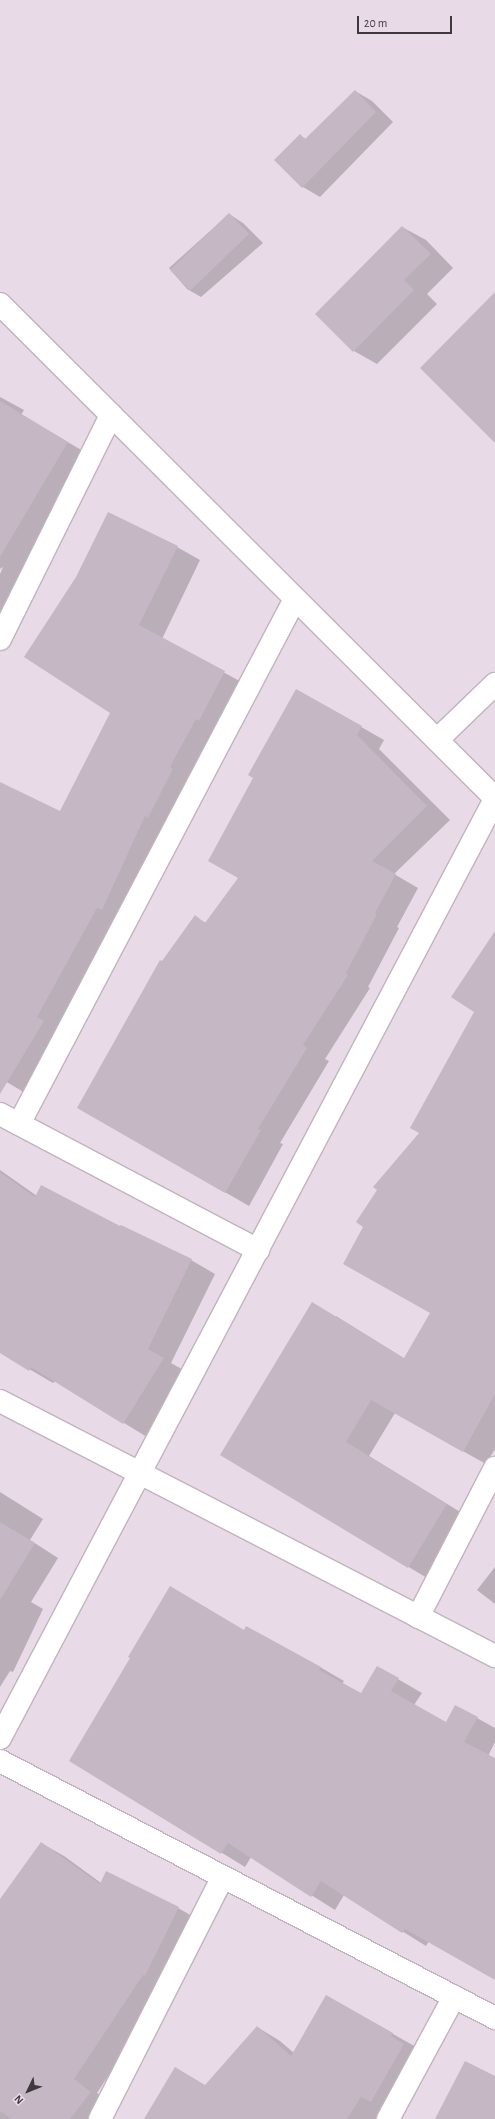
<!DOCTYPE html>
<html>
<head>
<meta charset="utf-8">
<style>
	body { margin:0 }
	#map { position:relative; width:495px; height:2119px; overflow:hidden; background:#e9dae7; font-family:"Alegreya Sans",sans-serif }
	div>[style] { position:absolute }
	.shadow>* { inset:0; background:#0003 }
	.building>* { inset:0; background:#c5b7c3; transform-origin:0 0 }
	.roads { filter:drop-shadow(1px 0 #c1b3bf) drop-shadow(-1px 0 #c1b3bf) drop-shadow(0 1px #c1b3bf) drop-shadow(0 -1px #c1b3bf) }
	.street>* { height:22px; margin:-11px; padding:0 11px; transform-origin:11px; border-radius:11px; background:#fff }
	.secondary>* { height:22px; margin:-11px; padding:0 11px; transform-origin:11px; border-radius:11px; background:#fff }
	span { translate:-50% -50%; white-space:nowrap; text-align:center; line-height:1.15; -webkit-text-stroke:3px #e9dae7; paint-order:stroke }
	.north { position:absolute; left:8px; top:2071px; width:40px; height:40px; -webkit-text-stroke:3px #e9dae7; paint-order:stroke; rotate:227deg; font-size:11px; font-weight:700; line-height:16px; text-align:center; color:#3f393e }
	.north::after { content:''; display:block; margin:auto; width:14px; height:18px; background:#3f393e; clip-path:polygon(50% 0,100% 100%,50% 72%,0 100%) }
	.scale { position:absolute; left:357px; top:16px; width:95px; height:18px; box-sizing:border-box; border:2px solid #3f393e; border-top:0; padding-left:5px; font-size:12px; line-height:14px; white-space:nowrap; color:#3f393e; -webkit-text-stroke:3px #e9dae7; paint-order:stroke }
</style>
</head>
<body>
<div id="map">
	<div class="shadow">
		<div style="clip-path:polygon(355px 91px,372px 101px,393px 122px,320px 197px,303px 187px,300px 136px,306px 139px)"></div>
		<div style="clip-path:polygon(229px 214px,243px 223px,263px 243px,201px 297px,187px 289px,169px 268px)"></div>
		<div style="clip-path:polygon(402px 227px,426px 240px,453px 268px,427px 294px,437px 304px,377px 364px,354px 351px)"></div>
		<div style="clip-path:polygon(0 397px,24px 410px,21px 415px,90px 455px,0 631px,0 574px,3px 567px,0 569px)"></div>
		<div style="clip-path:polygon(177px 547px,200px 560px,162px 639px,247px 685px,30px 1096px,0 1078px,0 784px,60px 812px,112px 712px,26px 657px)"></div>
		<div style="clip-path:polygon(296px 690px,384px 740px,379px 749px,450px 820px,394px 874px,418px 888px,397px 927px,399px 928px,368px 987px,370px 988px,325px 1059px,329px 1061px,280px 1143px,283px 1144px,249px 1206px,78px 1107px,163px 962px,195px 917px,206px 923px,240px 878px,255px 778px)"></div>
		<div style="clip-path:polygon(495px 933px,495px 1449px,486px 1464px,395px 1413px,369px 1456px,470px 1518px,432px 1581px,221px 1454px,336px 1316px,405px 1359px,431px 1313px,420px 1133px,476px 1012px)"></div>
		<div style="clip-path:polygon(0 1170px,37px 1196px,120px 1228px,191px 1260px,215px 1274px,171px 1363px,187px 1372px,147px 1437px,55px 1381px,53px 1383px,0 1352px)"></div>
		<div style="clip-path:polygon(0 1492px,43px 1519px,30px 1540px,58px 1558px,31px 1602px,43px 1609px,13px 1672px,10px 1671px,0 1687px)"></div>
		<div style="clip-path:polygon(495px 1567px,495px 1604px,477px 1590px)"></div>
		<div style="clip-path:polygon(245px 1631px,320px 1667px,344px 1681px,342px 1684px,362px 1694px,377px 1667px,422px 1693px,414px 1705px,446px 1723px,477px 1718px,495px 1728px,495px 1742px,488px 1756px,495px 1760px,495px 1979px,429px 1941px,426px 1946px,344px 1895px,335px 1910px,251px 1857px,245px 1867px,71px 1760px)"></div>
		<div style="clip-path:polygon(41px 1843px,64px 1856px,101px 1883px,178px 1908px,201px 1921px,166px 1987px,97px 2093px,113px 2105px,103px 2119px,0 2119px,0 1900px)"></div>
		<div style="clip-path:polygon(326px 1996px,416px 2047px,379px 2119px,145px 2119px,206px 2086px,257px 2027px,280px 2041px,294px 2053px)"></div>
	</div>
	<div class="building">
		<div style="clip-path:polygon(355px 90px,376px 112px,302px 188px,274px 160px,300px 134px,305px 139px)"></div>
		<div style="left:229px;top:213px;width:29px;height:82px;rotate:46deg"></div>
		<div style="clip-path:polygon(402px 226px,431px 254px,404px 280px,414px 290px,353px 352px,315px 314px)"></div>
		<div style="clip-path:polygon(495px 292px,495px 443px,420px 368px)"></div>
		<div style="clip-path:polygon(0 401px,68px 442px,0 557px)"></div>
		<div style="clip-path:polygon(108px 512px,178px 546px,139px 625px,225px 671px,199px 721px,196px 719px,170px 767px,173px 769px,148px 818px,145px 816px,102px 910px,97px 908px,37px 1017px,44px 1021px,0 1094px,0 782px,60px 811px,110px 713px,24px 657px,76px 577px)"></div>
		<div style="clip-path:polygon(296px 689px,362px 726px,357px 735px,427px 806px,372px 861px,396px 874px,375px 913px,377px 914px,346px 973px,348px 975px,303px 1045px,307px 1048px,258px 1129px,261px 1130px,225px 1193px,77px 1108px,160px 960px,162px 961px,195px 915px,205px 923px,238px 878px,208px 861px,253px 778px,248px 775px)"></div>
		<div style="clip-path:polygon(495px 931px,495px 1394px,463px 1452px,371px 1400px,346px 1442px,447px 1504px,408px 1568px,220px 1455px,312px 1302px,404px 1358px,430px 1313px,343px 1264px,363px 1227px,356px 1222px,377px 1190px,373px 1187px,419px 1133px,410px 1128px,474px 1012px,451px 997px)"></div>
		<div style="clip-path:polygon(0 1172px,35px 1197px,41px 1185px,120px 1226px,121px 1225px,192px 1259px,148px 1349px,164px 1358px,123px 1424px,31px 1367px,29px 1371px,0 1353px)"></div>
		<div style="clip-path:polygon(0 1522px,35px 1543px,0 1600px)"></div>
		<div style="clip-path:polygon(170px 1586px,244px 1630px,246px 1626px,321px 1667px,319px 1670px,361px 1693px,377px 1666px,399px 1678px,391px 1691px,446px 1722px,455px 1705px,478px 1717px,464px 1742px,495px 1758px,495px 1980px,405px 1929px,402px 1933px,321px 1881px,311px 1897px,228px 1843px,221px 1854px,69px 1761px,130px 1658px,128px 1657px)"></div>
		<div style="clip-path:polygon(41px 1842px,100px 1884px,106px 1871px,179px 1907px,145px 1976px,143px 1975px,74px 2079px,91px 2092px,70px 2119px,11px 2119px,0 2111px,0 1899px)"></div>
		<div style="clip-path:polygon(326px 1995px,393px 2033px,391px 2036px,404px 2044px,371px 2102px,361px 2097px,347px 2119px,144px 2119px,175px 2067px,205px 2085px,257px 2026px,291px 2056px)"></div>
		<div style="clip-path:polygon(465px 2061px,495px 2076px,495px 2119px,435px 2119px)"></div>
	</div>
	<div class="roads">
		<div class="street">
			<div style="left:0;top:639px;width:250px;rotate:-63.6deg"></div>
			<div style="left:0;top:1114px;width:292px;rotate:27.8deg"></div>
			<div style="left:19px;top:1124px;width:593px;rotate:-62.27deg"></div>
			<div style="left:418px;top:1617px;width:168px;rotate:-62.7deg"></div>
			<div style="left:0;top:1761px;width:558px;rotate:27.44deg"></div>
			<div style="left:100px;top:2119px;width:271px;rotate:-63.1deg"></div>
			<div style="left:388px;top:2119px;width:139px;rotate:-61.6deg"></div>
		</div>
		<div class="secondary">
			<div style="left:0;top:304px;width:699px;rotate:44.94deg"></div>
			<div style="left:437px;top:740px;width:81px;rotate:-44deg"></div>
			<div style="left:0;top:1401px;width:557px;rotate:27.26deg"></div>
			<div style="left:0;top:1738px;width:1061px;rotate:-62.2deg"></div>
		</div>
	</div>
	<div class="north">N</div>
	<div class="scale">20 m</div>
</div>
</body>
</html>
